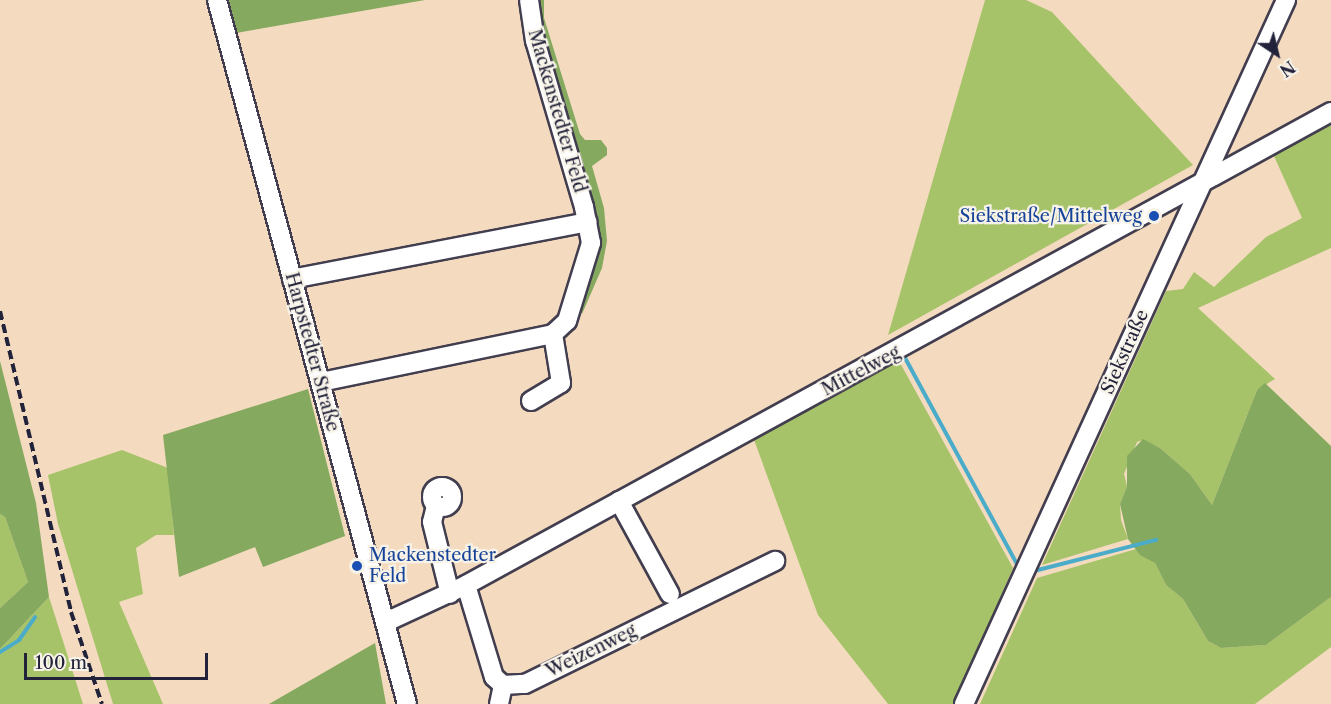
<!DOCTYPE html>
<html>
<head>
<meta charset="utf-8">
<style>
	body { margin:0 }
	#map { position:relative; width:1331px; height:704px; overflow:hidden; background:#f4dbbf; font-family:"Libre Caslon Text",serif }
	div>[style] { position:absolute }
	.green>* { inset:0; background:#a7c36a }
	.forest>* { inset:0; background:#85a95e }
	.stream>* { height:4px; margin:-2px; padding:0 2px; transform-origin:2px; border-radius:2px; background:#4bacca }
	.roads { filter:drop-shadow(2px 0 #423e4f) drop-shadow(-2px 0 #423e4f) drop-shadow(0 2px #423e4f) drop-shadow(0 -2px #423e4f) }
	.minor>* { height:18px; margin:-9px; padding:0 9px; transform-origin:9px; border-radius:9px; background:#fff }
	.minor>.ring { margin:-9px; padding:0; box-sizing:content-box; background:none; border:18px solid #fff; border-radius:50% }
	.rail>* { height:4px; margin-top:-2px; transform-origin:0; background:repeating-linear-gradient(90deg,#22223b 0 9px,transparent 0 13.5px) }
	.dots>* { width:16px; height:16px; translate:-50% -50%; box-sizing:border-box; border:3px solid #f7f3e8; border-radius:50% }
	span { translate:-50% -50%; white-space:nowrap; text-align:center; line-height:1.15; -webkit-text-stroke:4.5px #f7f3e8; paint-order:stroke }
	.street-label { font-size:18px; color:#22223b }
	.transit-label { font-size:18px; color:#164399 }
	.right { translate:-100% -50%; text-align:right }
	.left { translate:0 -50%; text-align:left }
	.north { position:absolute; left:1247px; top:24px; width:60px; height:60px; -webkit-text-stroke:4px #f7f3e8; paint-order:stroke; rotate:145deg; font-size:16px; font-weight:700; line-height:24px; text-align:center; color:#22223b }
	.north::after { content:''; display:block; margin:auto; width:21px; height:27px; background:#22223b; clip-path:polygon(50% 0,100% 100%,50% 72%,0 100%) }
	.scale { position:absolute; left:24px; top:653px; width:184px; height:27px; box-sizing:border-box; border:3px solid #22223b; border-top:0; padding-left:8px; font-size:18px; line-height:21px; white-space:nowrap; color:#22223b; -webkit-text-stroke:4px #f7f3e8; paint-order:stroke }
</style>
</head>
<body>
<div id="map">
	<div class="green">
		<div style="clip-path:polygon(985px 0,1026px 0,1052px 12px,1193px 165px,888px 335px)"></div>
		<div style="clip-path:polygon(1331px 121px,1331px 248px,1198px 308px,1275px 379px,1257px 390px,1212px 505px,1190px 474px,1160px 448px,1143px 440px,1137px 442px,1124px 474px,1127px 486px,1120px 504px,1121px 520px,1128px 539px,1042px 565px,1166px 291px,1183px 289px,1194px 272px,1214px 287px,1266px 237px,1302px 218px,1273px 154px)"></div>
		<div style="clip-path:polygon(899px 361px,1013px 568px,955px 704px,888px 704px,818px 615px,753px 437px)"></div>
		<div style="clip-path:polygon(122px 450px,168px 468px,174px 535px,156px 535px,136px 548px,143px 594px,119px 602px,163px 704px,113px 704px,58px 524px,48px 475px)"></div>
		<div style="clip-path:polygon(0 514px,5px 517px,28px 582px,0 608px)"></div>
		<div style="clip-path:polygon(1136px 549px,1155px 563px,1166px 585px,1183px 599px,1208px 641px,1221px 648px,1266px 645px,1331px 597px,1331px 647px,1255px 704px,980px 704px,1037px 578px)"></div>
		<div style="clip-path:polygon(49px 597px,83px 704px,0 704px,0 649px)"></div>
	</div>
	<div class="forest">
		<div style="clip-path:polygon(229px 0,425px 0,236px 33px)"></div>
		<div style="clip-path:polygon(531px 0,544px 0,544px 18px,580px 134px,585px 140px,601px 140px,607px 148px,607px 155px,592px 166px,604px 208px,607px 241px,602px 268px,582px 314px,576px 304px,594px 244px)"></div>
		<div style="clip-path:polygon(0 361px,36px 503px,49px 597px,0 649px,0 608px,28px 582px,5px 517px,0 514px)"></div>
		<div style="clip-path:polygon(1265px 383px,1331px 446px,1331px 597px,1266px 645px,1221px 648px,1208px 641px,1183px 599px,1166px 585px,1155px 563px,1140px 555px,1128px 539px,1120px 504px,1127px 486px,1127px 456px,1143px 439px,1160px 448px,1190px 474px,1212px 505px,1257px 390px)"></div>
		<div style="clip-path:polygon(308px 389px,345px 536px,263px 567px,255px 547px,179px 577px,163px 435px)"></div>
		<div style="clip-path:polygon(375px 643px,386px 704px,269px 704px)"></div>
	</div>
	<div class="stream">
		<div style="left:904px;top:356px;width:237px;rotate:61.5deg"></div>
		<div style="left:1034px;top:571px;width:126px;rotate:-14.3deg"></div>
		<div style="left:0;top:652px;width:22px;rotate:-32deg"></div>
		<div style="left:19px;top:640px;width:28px;rotate:-55deg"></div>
	</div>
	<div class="roads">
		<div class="minor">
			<div style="left:217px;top:0;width:729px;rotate:74.9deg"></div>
			<div style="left:292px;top:279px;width:301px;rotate:-10.9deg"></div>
			<div style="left:321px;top:382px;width:237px;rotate:-11.7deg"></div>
			<div style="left:553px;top:334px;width:19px;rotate:-43deg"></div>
			<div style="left:567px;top:321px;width:82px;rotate:-72.9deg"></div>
			<div style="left:591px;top:243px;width:37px;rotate:-101deg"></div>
			<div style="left:584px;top:207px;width:173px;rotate:-106.4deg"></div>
			<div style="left:535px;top:41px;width:41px;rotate:-98.3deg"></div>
			<div style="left:531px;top:401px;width:35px;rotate:-31deg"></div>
			<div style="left:561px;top:383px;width:50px;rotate:-99.3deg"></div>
			<div class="ring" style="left:432px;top:487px;width:2px;height:2px"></div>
			<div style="left:619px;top:501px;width:106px;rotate:61.3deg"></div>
			<div style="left:436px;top:506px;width:16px;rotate:104deg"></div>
			<div style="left:432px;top:522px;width:74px;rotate:76deg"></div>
			<div style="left:466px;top:585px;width:96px;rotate:73.1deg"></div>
			<div style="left:494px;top:677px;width:12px;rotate:42deg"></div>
			<div style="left:503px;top:685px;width:22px;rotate:-3deg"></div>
			<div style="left:525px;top:684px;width:279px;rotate:-26.2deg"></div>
			<div style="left:386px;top:622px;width:88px;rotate:-24.8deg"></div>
			<div style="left:466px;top:585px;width:986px;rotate:-28.67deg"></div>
			<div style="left:499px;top:704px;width:19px;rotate:-78deg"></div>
			<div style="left:964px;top:704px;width:774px;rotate:-65.42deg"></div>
		</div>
	</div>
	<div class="rail">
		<div style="left:0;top:311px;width:309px;rotate:76.7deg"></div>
		<div style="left:71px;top:612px;width:97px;rotate:71.4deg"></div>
	</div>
	<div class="dots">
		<div style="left:1154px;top:216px;background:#1a4fb4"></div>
		<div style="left:357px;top:566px;background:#1a4fb4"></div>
	</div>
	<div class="street-label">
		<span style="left:557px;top:111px;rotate:74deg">Mackenstedter Feld</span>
		<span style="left:312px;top:352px;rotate:75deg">Harpstedter Straße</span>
		<span style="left:1125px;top:352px;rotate:-66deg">Siekstraße</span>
		<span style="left:861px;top:371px;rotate:-28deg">Mittelweg</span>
		<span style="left:591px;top:651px;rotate:-26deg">Weizenweg</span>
	</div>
	<div class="transit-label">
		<span class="right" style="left:1142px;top:216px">Siekstraße/Mittelweg</span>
		<span class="left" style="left:369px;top:566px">Mackenstedter<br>Feld</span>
	</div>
	<div class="north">N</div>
	<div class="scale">100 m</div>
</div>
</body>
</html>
